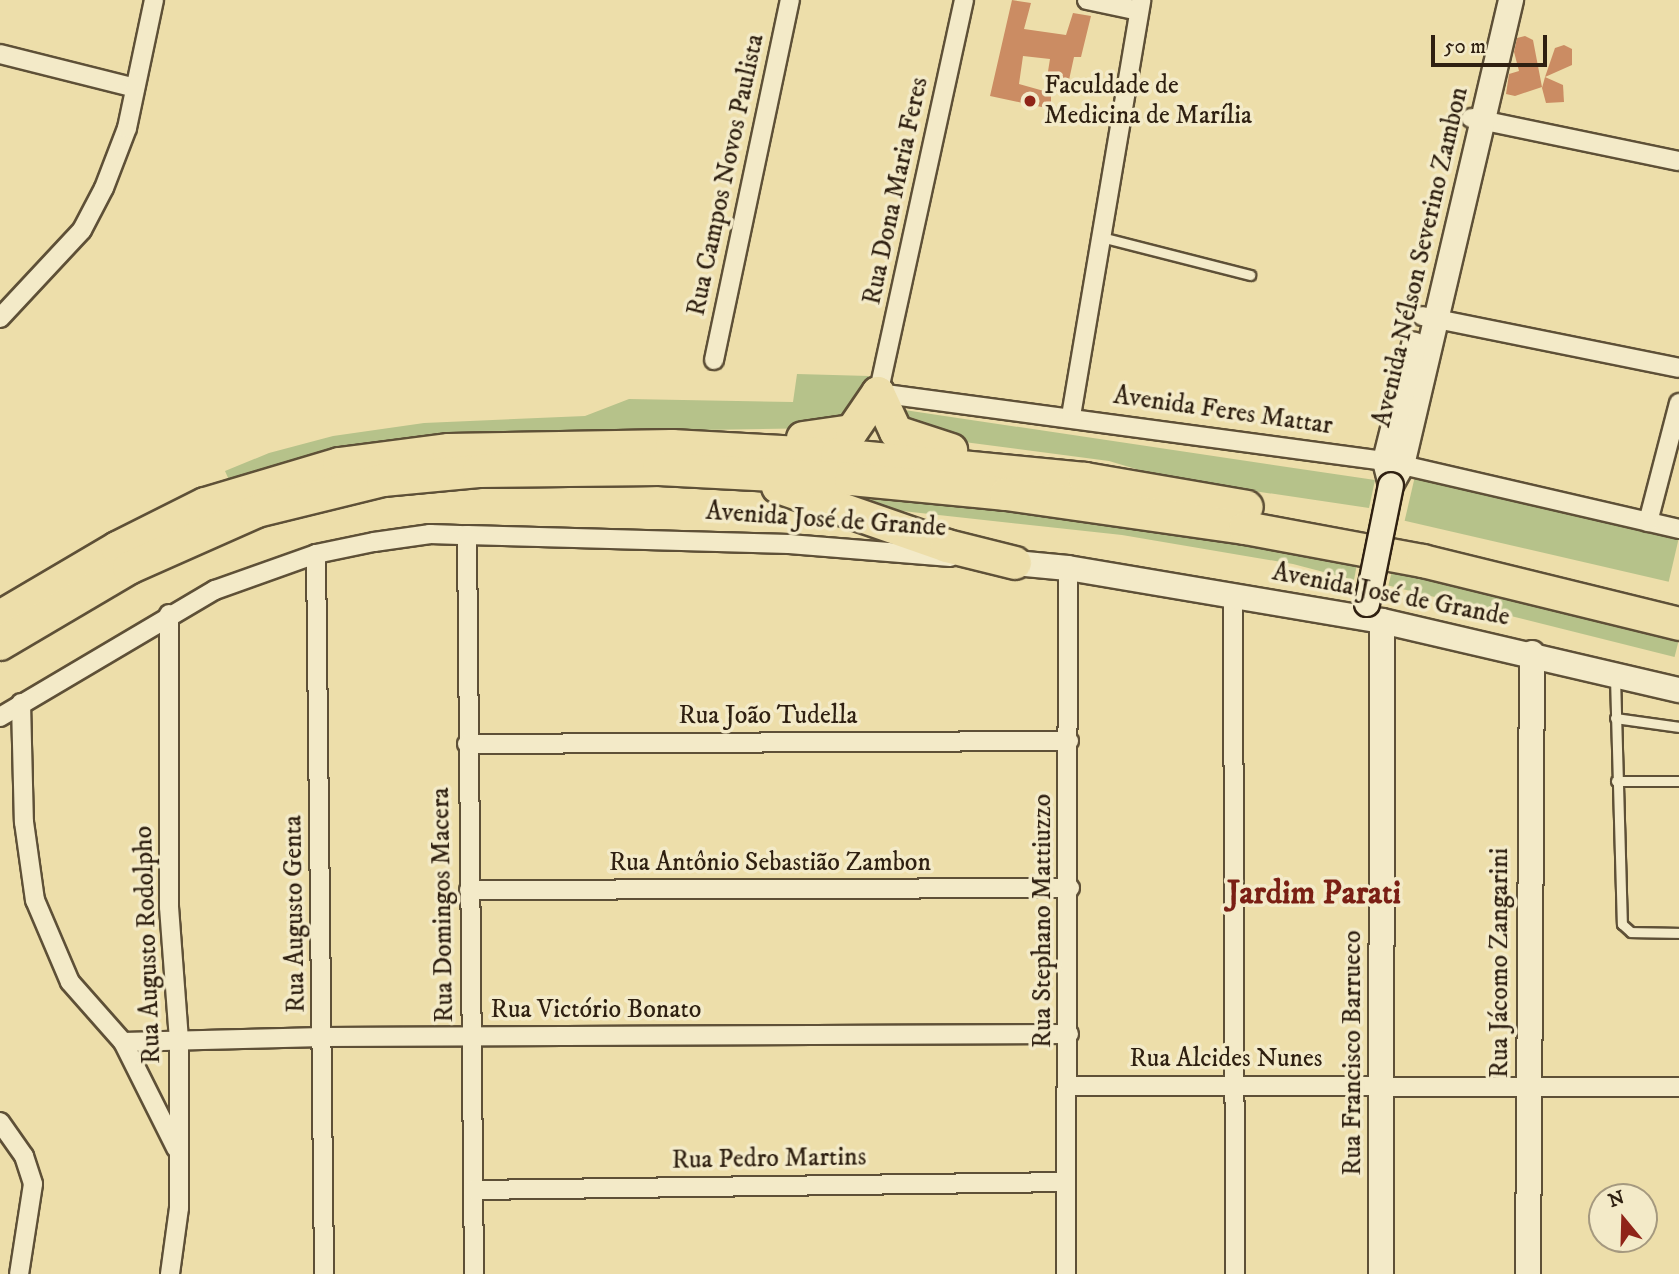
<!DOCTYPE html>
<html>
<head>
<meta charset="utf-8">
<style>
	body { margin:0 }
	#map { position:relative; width:1679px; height:1274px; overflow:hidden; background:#eddeaa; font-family:"IM FELL DW Pica",serif }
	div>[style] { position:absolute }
	.green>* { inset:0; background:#b6c28a; transform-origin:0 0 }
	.building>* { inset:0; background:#cb8c63 }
	.roads { filter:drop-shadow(2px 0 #5e5037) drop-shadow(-2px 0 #5e5037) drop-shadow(0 2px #5e5037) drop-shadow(0 -2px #5e5037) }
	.lane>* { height:9px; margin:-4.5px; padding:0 4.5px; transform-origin:4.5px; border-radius:4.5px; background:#f3eac8 }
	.street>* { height:18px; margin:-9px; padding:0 9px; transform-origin:9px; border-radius:9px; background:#f3eac8 }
	.secondary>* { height:24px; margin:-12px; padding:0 12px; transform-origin:12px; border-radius:12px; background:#f3eac8 }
	.highway>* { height:32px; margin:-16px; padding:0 16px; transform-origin:16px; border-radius:16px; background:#eddeaa }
	.bridges { filter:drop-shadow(2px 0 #2f2011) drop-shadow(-2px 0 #2f2011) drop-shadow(0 2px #2f2011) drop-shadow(0 -2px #2f2011) }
	.secondary-bridge>* { height:24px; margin:-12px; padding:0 12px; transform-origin:12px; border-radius:12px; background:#f3eac8 }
	.dots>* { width:19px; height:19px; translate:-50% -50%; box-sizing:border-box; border:4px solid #f3eac8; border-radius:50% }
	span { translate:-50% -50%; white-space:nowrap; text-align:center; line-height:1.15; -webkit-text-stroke:7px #f3eac8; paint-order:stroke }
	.poi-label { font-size:26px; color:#2f2011 }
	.left { translate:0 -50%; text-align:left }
	.street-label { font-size:26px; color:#2f2011 }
	.district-label { font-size:33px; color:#7a1f14; font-weight:700 }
	.north { position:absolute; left:1588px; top:1183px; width:70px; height:70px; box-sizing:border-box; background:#f3eac8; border:2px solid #a5997f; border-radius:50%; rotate:341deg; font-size:19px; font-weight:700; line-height:28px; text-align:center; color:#2f2011 }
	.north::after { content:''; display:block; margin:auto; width:24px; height:32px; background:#8f2418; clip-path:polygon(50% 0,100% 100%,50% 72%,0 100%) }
	.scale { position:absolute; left:1431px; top:35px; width:116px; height:32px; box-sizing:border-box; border:4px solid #2f2011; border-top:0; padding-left:9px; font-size:21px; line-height:24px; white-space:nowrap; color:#2f2011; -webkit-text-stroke:5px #f3eac8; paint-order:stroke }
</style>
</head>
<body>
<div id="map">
	<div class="green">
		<div style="clip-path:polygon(797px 374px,869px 376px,859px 411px,826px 428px,450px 434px,317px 452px,229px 480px,225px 471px,269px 453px,333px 436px,424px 423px,585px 416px,629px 399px,793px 402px)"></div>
		<div style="clip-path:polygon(891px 408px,1375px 480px,1369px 508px,1166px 478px,1109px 461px,918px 436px)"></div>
		<div style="left:1415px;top:476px;width:271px;height:46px;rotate:13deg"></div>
		<div style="clip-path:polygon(827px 492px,1130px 525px,1357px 564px,1354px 580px,1293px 564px,1122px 535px,866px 507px)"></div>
		<div style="left:1392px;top:571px;width:295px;height:15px;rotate:14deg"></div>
	</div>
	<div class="building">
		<div style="clip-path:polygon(1012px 0,1031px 3px,1024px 29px,1066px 35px,1073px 13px,1091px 16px,1081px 57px,1074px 57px,1066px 94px,1045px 90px,1050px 59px,1023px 56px,1019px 84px,1051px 93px,1051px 109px,990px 96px)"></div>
		<div style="clip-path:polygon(1525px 36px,1533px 40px,1542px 87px,1515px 96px,1506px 94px,1509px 74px,1519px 71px,1514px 52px,1517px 38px)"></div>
		<div style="clip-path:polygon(1564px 45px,1572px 49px,1572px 65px,1545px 77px,1555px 48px)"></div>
		<div style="clip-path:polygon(1545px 77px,1563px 85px,1564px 102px,1546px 103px,1542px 88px)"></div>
	</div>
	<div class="roads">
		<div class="lane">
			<div style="left:1101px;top:237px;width:154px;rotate:14.3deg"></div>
			<div style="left:1615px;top:677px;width:247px;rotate:88.4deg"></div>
			<div style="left:1622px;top:924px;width:12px;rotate:42deg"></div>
			<div style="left:1631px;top:932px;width:48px;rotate:1.2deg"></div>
			<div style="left:1615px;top:718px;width:65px;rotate:8deg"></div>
			<div style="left:1616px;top:781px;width:63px"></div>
		</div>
		<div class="street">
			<div style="left:964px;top:0;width:402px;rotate:102.3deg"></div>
			<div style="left:878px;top:393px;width:512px;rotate:7.64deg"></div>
			<div style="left:1385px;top:461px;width:302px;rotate:13deg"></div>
			<div style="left:1087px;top:0;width:53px;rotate:11.9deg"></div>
			<div style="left:0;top:54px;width:139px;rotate:14.1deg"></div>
			<div style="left:1471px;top:118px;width:212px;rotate:11.7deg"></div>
			<div style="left:1422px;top:316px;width:262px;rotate:11.4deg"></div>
			<div style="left:0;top:318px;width:120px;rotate:-47deg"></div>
			<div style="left:82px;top:230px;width:47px;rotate:-62.4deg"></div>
			<div style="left:104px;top:188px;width:64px;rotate:-69deg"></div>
			<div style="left:127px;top:128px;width:131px;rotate:-78.1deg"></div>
			<div style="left:714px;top:360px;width:368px;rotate:-78.1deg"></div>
			<div style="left:1071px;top:416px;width:422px;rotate:-80.4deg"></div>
			<div style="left:1648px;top:522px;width:123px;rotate:-75.4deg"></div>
			<div style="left:467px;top:535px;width:739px;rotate:89.46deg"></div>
			<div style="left:316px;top:554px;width:720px;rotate:89.36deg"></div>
			<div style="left:1233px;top:594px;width:680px;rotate:89.83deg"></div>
			<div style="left:169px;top:614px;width:293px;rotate:90deg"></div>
			<div style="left:169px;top:907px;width:132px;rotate:85.7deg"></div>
			<div style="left:179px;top:1039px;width:169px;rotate:90deg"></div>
			<div style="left:179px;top:1208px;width:67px;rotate:97.8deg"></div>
			<div style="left:21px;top:703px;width:119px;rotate:88.6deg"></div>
			<div style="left:24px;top:822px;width:79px;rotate:82deg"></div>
			<div style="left:35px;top:900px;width:89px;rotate:66.9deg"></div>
			<div style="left:70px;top:982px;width:80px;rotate:48.5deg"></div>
			<div style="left:123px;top:1042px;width:119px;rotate:63.4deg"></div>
			<div style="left:0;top:717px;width:250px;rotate:-30.6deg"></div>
			<div style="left:215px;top:590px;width:107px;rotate:-19.6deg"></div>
			<div style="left:316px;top:554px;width:59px;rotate:-11.7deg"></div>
			<div style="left:374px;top:542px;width:57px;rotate:-8.1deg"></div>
			<div style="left:430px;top:534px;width:37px;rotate:2deg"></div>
			<div style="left:467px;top:535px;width:322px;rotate:1.6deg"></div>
			<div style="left:789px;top:544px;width:162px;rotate:4.6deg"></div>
			<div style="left:467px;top:744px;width:602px;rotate:-0.29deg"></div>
			<div style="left:469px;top:890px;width:601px;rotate:-0.19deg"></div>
			<div style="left:123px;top:1042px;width:200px;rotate:-1.4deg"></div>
			<div style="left:323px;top:1037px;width:746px;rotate:-0.23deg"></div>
			<div style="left:1068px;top:1086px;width:611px;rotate:0.09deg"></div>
			<div style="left:0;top:1122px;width:42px;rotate:54.8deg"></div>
			<div style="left:24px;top:1156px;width:29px;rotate:72deg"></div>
			<div style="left:33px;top:1184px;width:91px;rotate:98.8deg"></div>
			<div style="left:473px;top:1190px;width:592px;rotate:-0.77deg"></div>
			<div style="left:1066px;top:1274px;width:706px;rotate:-89.84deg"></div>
		</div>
		<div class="secondary">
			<div style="left:1391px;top:485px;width:23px;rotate:-61deg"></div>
			<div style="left:1402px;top:465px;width:478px;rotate:-76.8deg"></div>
			<div style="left:1391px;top:485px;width:25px;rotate:-104deg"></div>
			<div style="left:1385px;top:461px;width:120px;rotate:-76deg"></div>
			<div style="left:1015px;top:563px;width:53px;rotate:5.4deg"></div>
			<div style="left:1068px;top:568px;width:318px;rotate:9.6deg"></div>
			<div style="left:1382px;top:621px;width:305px;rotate:13.1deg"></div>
			<div style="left:1381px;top:1274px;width:653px;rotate:-89.91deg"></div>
			<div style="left:1528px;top:1274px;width:621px;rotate:-89.63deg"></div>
		</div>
		<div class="highway">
			<div style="left:878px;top:393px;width:43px;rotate:65.2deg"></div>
			<div style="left:896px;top:432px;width:58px;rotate:18.1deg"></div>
			<div style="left:803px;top:438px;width:49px;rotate:-8.1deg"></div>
			<div style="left:852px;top:431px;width:46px;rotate:-55.6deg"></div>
			<div style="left:778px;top:487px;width:179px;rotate:19.2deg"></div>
			<div style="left:947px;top:546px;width:70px;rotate:14deg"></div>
			<div style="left:0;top:617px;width:136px;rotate:-30.5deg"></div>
			<div style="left:117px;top:548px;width:98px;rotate:-26.6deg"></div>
			<div style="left:205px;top:504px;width:140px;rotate:-16.6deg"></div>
			<div style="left:339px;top:464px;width:111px;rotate:-7.3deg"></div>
			<div style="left:449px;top:450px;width:223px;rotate:-1deg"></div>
			<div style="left:672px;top:446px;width:165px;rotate:3.1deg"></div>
			<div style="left:837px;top:455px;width:249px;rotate:5.5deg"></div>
			<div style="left:1085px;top:479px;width:164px;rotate:9.8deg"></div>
			<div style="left:0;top:644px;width:150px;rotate:-30.5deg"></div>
			<div style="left:129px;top:568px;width:140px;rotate:-24deg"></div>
			<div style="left:257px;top:511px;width:130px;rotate:-13.8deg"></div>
			<div style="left:383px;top:480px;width:96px;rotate:-5.4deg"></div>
			<div style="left:479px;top:471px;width:180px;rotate:-0.6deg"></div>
			<div style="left:659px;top:469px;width:192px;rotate:3deg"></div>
			<div style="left:851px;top:479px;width:156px;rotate:5.5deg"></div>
			<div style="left:1006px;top:494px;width:241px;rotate:8.1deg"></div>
			<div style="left:1245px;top:528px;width:181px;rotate:10.5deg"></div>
			<div style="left:1423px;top:561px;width:264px;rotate:13.8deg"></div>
		</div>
	</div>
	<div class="bridges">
		<div class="secondary-bridge">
			<div style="left:1367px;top:604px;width:121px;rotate:-78.6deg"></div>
		</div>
	</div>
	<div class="dots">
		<div style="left:1030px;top:101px;background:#8f2418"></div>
	</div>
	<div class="poi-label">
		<span class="left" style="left:1044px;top:101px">Faculdade de<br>Medicina de Marília</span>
	</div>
	<div class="street-label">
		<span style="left:726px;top:175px;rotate:-78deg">Rua Campos Novos Paulista</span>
		<span style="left:896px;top:191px;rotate:-78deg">Rua Dona Maria Feres</span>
		<span style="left:1421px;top:257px;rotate:-77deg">Avenida Nélson Severino Zambon</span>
		<span style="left:1223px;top:411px;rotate:8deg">Avenida Feres Mattar</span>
		<span style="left:826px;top:520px;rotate:4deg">Avenida José de Grande</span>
		<span style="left:1391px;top:595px;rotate:11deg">Avenida José de Grande</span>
		<span style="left:768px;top:716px">Rua João Tudella</span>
		<span style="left:770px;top:863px">Rua Antônio Sebastião Zambon</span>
		<span style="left:443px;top:905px;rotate:-91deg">Rua Domingos Macera</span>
		<span style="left:295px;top:914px;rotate:-91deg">Rua Augusto Genta</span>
		<span style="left:1043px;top:921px;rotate:-90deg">Rua Stephano Mattiuzzo</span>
		<span style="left:148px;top:945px;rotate:-92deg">Rua Augusto Rodolpho</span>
		<span style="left:1500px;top:963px;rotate:-90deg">Rua Jácomo Zangarini</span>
		<span style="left:596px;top:1010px">Rua Victório Bonato</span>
		<span style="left:1353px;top:1053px;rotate:-90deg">Rua Francisco Barrueco</span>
		<span style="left:1226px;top:1059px">Rua Alcides Nunes</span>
		<span style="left:769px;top:1159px;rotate:-1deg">Rua Pedro Martins</span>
	</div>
	<div class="district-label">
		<span style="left:1314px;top:894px">Jardim Parati</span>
	</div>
	<div class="north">N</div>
	<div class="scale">50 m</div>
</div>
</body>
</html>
